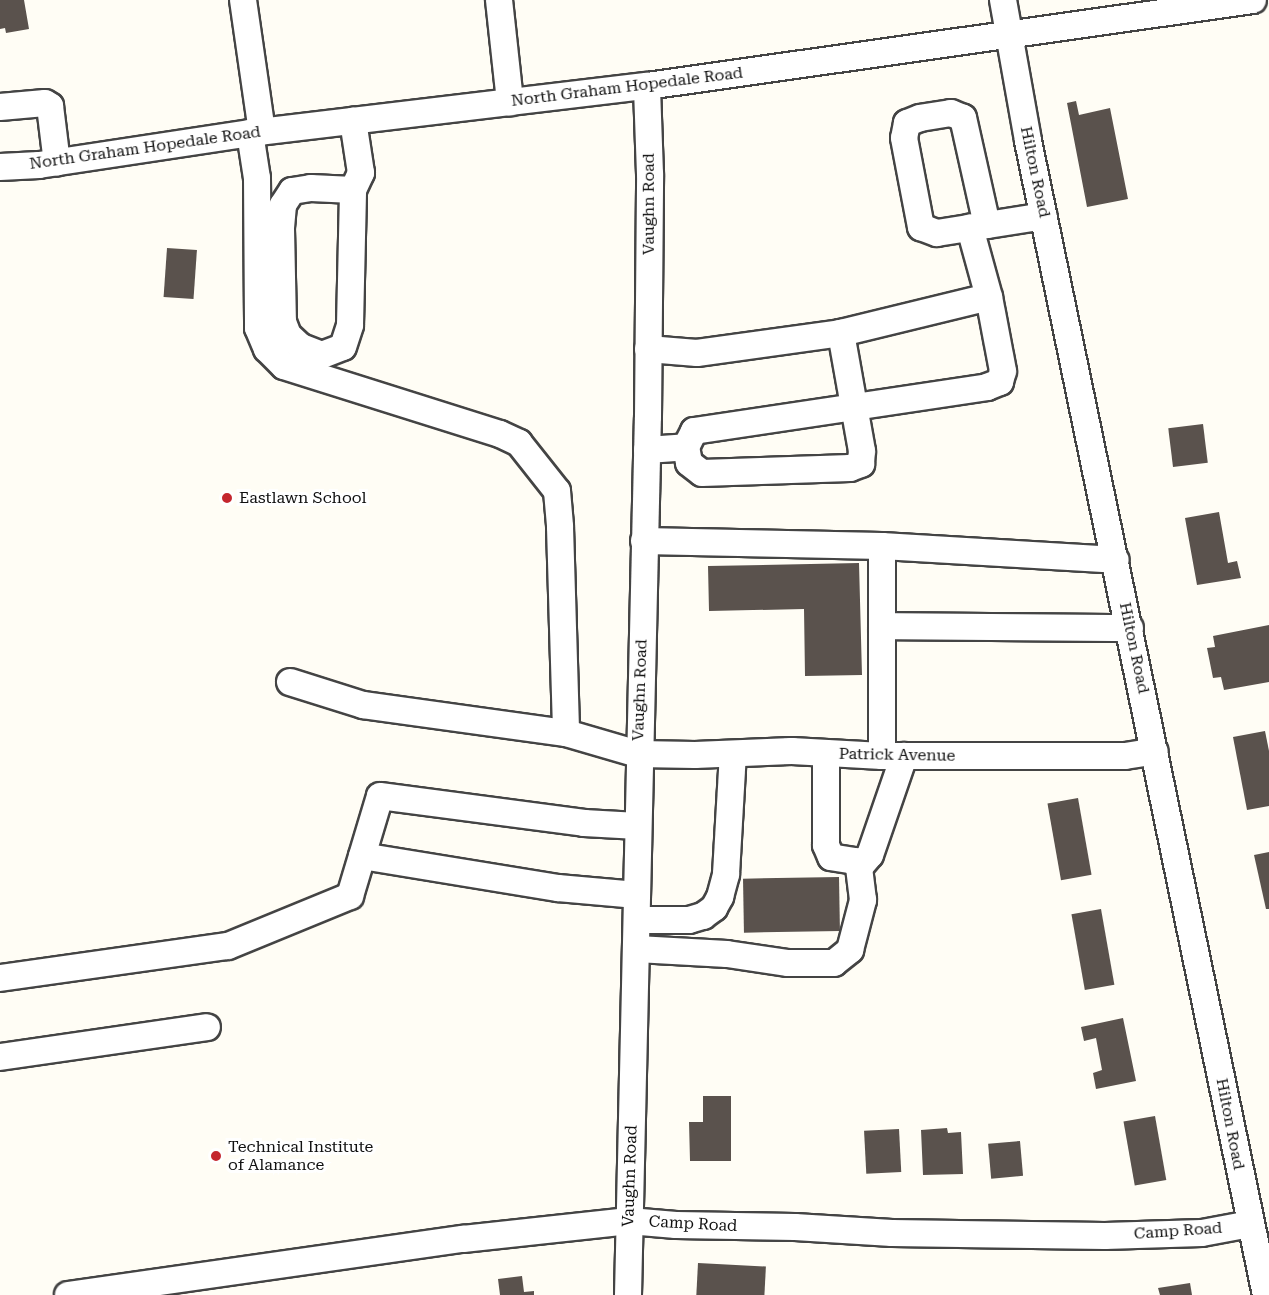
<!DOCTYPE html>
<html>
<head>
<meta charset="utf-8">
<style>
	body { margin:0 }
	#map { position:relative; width:1269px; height:1295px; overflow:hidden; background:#fffdf5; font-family:"Roboto Serif",serif }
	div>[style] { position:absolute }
	.building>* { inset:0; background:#5a524d; transform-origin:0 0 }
	.roads { filter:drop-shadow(2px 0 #444) drop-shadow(-2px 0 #444) drop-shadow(0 2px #444) drop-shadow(0 -2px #444) }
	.minor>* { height:26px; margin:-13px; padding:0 13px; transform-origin:13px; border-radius:13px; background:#fff }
	.dots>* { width:16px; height:16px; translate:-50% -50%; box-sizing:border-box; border:3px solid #fff; border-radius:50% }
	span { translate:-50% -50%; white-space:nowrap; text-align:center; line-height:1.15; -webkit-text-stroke:6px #fff; paint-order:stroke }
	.street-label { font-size:16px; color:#111 }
	.poi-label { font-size:16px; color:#111 }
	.left { translate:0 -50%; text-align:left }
</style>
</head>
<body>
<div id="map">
	<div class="building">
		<div style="clip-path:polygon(0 0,24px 0,29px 29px,6px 33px,5px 28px,0 29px)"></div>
		<div style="clip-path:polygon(1076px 101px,1079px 115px,1110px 108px,1128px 199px,1087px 207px,1067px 103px)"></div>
		<div style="left:167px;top:248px;width:30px;height:49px;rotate:4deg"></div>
		<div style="left:1203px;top:424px;width:39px;height:35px;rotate:83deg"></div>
		<div style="clip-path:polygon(1219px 512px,1228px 563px,1237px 561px,1241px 578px,1197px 585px,1185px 518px)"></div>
		<div style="clip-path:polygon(859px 563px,862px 675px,805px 676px,804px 609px,709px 611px,708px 566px)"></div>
		<div style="clip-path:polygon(1269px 625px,1269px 682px,1224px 690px,1221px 677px,1213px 678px,1207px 648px,1215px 647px,1213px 636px)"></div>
		<div style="clip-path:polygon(1265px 731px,1269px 751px,1269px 806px,1247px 810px,1233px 737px)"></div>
		<div style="left:1078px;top:798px;width:78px;height:31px;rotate:80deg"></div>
		<div style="clip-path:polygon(1269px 852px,1269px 909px,1266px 909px,1254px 855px)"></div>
		<div style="left:839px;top:877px;width:54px;height:96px;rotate:89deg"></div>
		<div style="left:1101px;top:909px;width:77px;height:30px;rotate:80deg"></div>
		<div style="clip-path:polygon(1123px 1018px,1136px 1081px,1096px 1089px,1093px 1073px,1102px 1070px,1096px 1038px,1084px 1041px,1081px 1027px)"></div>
		<div style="clip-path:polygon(703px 1096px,731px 1096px,731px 1161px,690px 1161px,689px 1122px,703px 1122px)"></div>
		<div style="left:1155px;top:1116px;width:65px;height:32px;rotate:80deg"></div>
		<div style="clip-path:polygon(947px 1128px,948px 1133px,961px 1132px,963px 1174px,923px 1175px,921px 1130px)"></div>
		<div style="left:899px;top:1129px;width:43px;height:35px;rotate:87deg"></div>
		<div style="left:1020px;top:1141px;width:35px;height:32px;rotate:85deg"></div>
		<div style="left:698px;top:1263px;width:68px;height:32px;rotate:3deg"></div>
		<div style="clip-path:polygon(522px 1276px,524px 1292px,534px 1291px,534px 1295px,500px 1295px,498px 1279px)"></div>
		<div style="clip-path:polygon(1190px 1283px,1192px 1295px,1160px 1295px,1158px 1288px)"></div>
	</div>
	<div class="roads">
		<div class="minor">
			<div style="left:243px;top:0;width:133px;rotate:81.8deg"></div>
			<div style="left:499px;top:0;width:103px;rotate:83.8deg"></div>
			<div style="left:1003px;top:0;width:143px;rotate:79.9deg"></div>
			<div style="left:1028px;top:141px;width:1178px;rotate:78.35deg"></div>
			<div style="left:0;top:107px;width:45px;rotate:-5.1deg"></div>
			<div style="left:45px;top:103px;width:6px;rotate:31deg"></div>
			<div style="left:50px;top:106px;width:57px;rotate:83deg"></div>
			<div style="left:250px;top:133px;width:46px;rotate:81.2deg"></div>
			<div style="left:257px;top:178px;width:150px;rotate:89.6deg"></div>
			<div style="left:258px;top:328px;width:23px;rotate:67deg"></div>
			<div style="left:267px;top:349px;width:24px;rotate:45deg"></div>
			<div style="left:284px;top:366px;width:226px;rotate:17.5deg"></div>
			<div style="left:500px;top:434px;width:21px;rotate:25deg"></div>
			<div style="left:519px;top:443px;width:61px;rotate:51.6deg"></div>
			<div style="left:557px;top:491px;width:36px;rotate:85deg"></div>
			<div style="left:560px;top:527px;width:206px;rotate:88.3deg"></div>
			<div style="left:0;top:167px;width:39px;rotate:-3deg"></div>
			<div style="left:39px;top:165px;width:213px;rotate:-8.6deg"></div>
			<div style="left:250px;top:133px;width:400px;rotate:-6.8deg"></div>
			<div style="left:647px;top:86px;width:612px;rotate:-8.08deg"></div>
			<div style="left:353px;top:190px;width:42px;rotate:-177.3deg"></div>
			<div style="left:311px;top:188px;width:19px;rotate:171deg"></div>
			<div style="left:292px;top:191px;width:17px;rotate:123deg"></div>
			<div style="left:283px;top:205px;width:24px;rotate:95deg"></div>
			<div style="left:281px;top:229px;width:93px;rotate:88.8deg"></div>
			<div style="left:283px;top:322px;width:14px;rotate:69deg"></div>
			<div style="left:288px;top:335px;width:18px;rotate:43deg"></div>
			<div style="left:301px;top:347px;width:22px;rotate:21deg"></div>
			<div style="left:322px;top:355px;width:22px;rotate:-21deg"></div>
			<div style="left:343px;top:347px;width:23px;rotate:-72deg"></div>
			<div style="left:350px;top:325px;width:135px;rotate:-88.7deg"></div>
			<div style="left:353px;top:190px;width:19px;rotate:-65deg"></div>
			<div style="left:361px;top:173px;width:53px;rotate:-98.7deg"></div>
			<div style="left:987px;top:225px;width:110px;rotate:-102.6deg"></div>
			<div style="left:963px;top:118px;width:13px;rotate:-157deg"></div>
			<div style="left:951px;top:113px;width:31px;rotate:171deg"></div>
			<div style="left:920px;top:118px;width:14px;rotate:159deg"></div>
			<div style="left:907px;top:123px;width:15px;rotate:101deg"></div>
			<div style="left:904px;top:138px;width:91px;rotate:79.2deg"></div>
			<div style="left:921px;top:227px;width:17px;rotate:21deg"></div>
			<div style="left:937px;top:233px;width:108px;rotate:-9deg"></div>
			<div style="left:648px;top:349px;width:49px;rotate:4.7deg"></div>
			<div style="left:697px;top:353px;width:145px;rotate:-7.9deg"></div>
			<div style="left:841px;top:333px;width:152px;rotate:-13.7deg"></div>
			<div style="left:989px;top:297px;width:72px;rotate:-105.4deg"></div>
			<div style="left:686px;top:447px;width:16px;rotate:79deg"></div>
			<div style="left:689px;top:463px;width:16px;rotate:38deg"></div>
			<div style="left:702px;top:473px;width:148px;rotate:-1.9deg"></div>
			<div style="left:850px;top:468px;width:12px;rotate:-20deg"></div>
			<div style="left:861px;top:464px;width:13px;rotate:-86deg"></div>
			<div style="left:862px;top:451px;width:120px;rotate:-100.1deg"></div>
			<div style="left:647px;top:450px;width:39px;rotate:-4deg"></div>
			<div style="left:686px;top:447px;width:18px;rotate:-63deg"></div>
			<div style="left:694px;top:431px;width:296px;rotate:-8.5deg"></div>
			<div style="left:987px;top:387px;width:14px;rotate:-21deg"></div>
			<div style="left:1000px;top:382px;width:11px;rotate:-75deg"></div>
			<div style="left:1003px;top:371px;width:75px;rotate:-100.7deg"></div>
			<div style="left:644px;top:541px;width:238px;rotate:1.2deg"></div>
			<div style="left:882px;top:546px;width:234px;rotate:3.4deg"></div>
			<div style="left:882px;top:546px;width:210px;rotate:90deg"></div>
			<div style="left:882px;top:626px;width:248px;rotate:0.5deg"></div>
			<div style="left:290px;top:682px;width:77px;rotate:17.5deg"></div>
			<div style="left:363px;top:705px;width:205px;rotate:7.9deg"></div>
			<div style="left:566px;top:733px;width:75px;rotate:16.3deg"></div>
			<div style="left:638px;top:754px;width:57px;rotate:1deg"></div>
			<div style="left:695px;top:755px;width:97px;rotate:-2.4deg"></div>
			<div style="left:792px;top:751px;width:90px;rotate:3.2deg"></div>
			<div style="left:882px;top:756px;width:243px"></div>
			<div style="left:1125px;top:756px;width:30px;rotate:-9deg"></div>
			<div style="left:362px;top:856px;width:199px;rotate:9.3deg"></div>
			<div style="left:558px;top:888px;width:79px;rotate:5.1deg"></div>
			<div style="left:859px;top:868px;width:17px;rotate:-50deg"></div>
			<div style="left:870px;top:855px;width:105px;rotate:-71deg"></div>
			<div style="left:637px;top:920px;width:52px"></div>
			<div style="left:689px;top:920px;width:15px;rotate:-16deg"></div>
			<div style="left:703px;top:916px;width:14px;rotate:-36deg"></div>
			<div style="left:714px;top:908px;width:13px;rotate:-61deg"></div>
			<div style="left:720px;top:897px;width:24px;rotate:-75deg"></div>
			<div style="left:726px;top:874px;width:120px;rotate:-86.7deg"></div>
			<div style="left:637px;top:949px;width:90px;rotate:3.2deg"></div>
			<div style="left:727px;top:954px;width:62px;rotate:8.4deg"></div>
			<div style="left:788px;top:963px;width:46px"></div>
			<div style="left:834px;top:963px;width:21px;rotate:-39deg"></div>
			<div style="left:850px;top:950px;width:52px;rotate:-75.4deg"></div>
			<div style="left:863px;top:900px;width:32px;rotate:-97deg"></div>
			<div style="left:859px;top:868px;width:8px;rotate:-120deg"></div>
			<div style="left:855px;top:861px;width:24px;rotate:-171deg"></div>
			<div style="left:831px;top:857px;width:13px;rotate:-113deg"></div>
			<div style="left:826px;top:845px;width:92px;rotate:-90deg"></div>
			<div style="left:0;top:978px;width:230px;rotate:-8deg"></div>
			<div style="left:228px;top:946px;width:132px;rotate:-22.3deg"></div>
			<div style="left:350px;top:896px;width:104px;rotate:-73.3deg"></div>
			<div style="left:380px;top:796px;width:206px;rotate:7.5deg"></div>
			<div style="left:584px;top:823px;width:54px;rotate:3.2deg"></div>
			<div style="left:0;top:1057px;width:209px;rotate:-8.2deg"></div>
			<div style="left:68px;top:1295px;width:399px;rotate:-8.1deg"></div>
			<div style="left:463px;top:1239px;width:167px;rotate:-6.2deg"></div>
			<div style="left:629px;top:1221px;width:47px;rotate:4.9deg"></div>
			<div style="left:676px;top:1225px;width:119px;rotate:1deg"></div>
			<div style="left:795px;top:1227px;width:97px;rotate:3.5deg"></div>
			<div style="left:892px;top:1233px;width:213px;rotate:0.8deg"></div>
			<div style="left:1105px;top:1236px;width:97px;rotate:-1.8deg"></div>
			<div style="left:1202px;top:1233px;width:49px;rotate:-10.6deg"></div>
			<div style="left:628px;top:1295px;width:878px;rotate:-88.7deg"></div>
			<div style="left:648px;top:417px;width:243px;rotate:-89.5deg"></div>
			<div style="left:650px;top:174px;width:88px;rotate:-92deg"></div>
		</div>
	</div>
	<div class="dots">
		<div style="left:227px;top:498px;background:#c4262e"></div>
		<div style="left:216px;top:1156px;background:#c4262e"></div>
	</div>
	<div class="street-label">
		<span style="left:627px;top:87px;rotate:-7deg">North Graham Hopedale Road</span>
		<span style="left:145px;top:148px;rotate:-8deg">North Graham Hopedale Road</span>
		<span style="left:1035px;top:172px;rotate:78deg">Hilton Road</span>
		<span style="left:649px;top:204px;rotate:-90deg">Vaughn Road</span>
		<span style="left:1134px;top:648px;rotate:78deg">Hilton Road</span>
		<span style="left:640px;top:690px;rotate:-88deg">Vaughn Road</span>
		<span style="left:897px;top:755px;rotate:1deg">Patrick Avenue</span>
		<span style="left:1230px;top:1124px;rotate:79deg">Hilton Road</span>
		<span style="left:630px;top:1176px;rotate:-88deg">Vaughn Road</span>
		<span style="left:693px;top:1224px;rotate:3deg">Camp Road</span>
		<span style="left:1178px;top:1231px;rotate:-4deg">Camp Road</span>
	</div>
	<div class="poi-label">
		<span class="left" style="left:239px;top:498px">Eastlawn School</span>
		<span class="left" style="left:228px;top:1156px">Technical Institute<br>of Alamance</span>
	</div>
</div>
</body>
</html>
